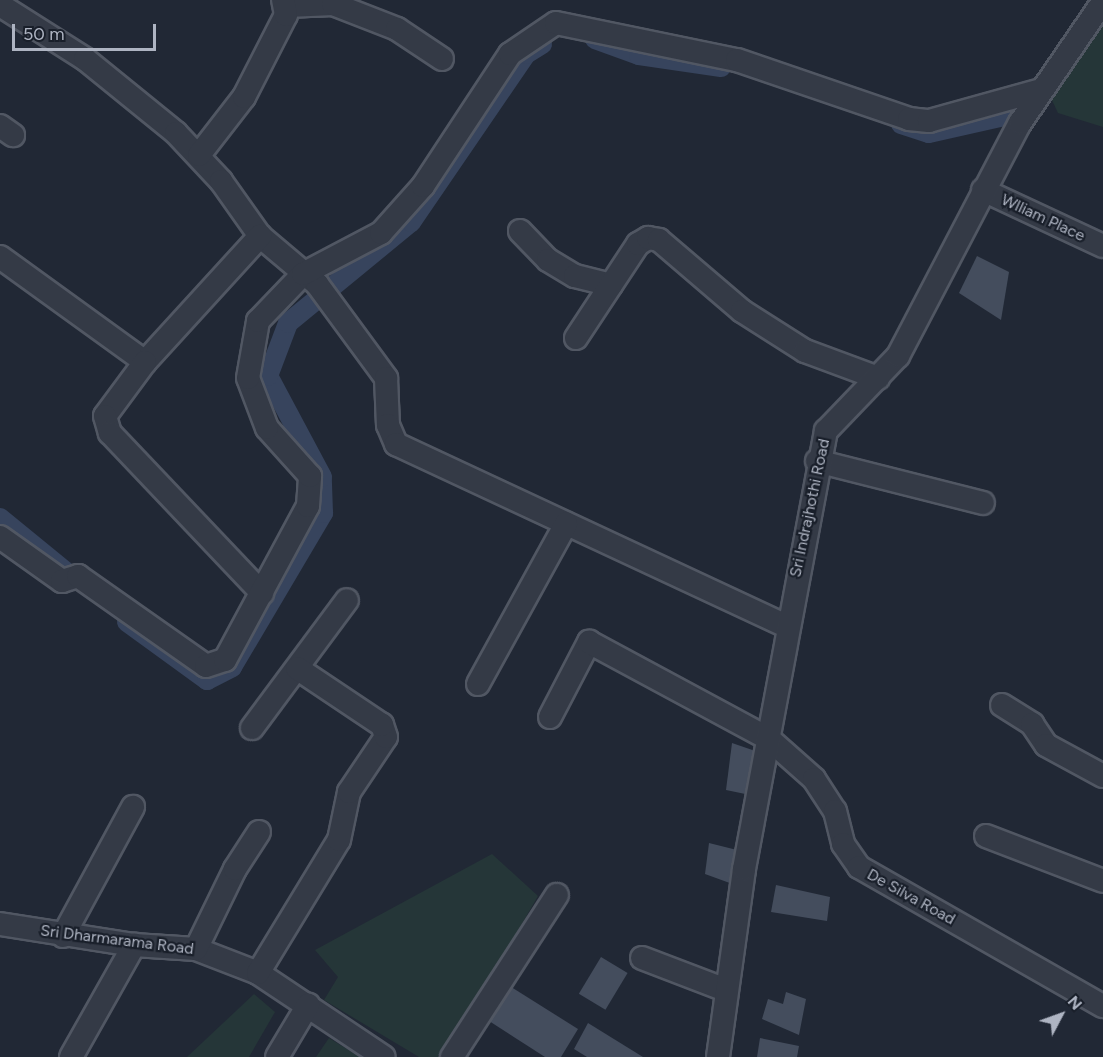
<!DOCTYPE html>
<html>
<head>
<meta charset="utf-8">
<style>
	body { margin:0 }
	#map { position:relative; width:1103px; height:1057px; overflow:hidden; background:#212835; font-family:Figtree,sans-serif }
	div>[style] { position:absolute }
	.green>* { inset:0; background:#253638 }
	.canal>* { height:20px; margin:-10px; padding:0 10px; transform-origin:10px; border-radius:10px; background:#37445d }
	.building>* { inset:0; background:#444d5d; transform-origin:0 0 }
	.roads { filter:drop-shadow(2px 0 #515763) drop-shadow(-2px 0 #515763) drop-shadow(0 2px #515763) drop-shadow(0 -2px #515763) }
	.minor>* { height:22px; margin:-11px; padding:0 11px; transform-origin:11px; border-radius:11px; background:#343a46 }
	span { translate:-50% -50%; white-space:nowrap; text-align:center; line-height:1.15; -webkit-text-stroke:4.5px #191f2a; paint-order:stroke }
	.street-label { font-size:16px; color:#aeb4c2 }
	.north { position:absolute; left:1031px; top:985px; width:60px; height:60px; -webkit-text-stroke:4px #191f2a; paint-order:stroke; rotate:49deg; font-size:16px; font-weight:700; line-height:24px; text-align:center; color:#aeb4c2 }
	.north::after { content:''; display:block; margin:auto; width:21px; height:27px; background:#aeb4c2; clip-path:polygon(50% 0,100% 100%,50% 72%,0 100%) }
	.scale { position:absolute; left:12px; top:24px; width:144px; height:27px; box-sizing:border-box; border:3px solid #aeb4c2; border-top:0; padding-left:8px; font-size:18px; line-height:21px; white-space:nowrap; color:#aeb4c2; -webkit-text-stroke:4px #191f2a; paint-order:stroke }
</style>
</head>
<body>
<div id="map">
	<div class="green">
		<div style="clip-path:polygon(1103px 15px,1103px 127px,1058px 113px,1050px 96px)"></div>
		<div style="clip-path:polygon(492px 854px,538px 896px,445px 1057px,419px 1057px,324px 1000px,338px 977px,315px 950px)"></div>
		<div style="clip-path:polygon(254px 994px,275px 1012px,249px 1057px,187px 1057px)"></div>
		<div style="clip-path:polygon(329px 1038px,360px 1057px,316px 1057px)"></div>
	</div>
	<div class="canal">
		<div style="left:595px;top:39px;width:47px;rotate:20deg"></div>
		<div style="left:639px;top:55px;width:83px;rotate:8.3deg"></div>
		<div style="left:901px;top:124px;width:29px;rotate:18deg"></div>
		<div style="left:929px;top:133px;width:82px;rotate:-12.7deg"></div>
		<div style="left:0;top:518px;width:90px;rotate:39.2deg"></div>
		<div style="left:127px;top:622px;width:99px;rotate:35.9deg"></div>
		<div style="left:207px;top:680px;width:28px;rotate:-27deg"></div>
		<div style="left:232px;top:667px;width:179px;rotate:-59.4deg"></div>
		<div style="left:323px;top:513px;width:36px;rotate:-92deg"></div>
		<div style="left:322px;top:477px;width:115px;rotate:-118.1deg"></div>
		<div style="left:268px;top:376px;width:57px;rotate:-69.3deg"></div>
		<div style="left:288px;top:323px;width:159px;rotate:-39.4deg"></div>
		<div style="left:411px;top:222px;width:204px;rotate:-55.6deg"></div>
		<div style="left:526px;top:54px;width:19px;rotate:-32deg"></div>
	</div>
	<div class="building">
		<div style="clip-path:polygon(977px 256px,1009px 272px,1001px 320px,959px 293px)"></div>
		<div style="clip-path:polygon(732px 743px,764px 754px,755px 796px,726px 790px)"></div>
		<div style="clip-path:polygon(709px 843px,745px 852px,738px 886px,705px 874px)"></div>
		<div style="clip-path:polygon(776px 885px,830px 897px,827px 921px,771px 912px)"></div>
		<div style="left:601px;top:957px;width:31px;height:43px;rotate:31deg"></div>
		<div style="clip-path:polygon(508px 985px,578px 1029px,561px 1057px,545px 1057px,486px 1019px)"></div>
		<div style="clip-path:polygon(786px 992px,806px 999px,799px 1035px,762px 1019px,768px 999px,783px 1004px)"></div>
		<div style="clip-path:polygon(588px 1023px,643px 1057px,587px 1057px,574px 1049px)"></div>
		<div style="clip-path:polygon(760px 1038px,799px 1046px,797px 1057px,757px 1057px)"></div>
	</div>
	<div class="roads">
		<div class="minor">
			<div style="left:0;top:5px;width:101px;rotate:32.4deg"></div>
			<div style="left:85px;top:59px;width:117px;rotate:39.1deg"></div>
			<div style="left:176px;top:133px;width:66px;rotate:46.8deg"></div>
			<div style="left:221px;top:181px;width:67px;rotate:54.7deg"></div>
			<div style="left:260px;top:236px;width:75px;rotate:40.1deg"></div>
			<div style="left:317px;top:284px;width:117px;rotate:53.7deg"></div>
			<div style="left:386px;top:378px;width:47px;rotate:87.6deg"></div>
			<div style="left:388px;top:425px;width:21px;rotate:67deg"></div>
			<div style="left:396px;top:444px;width:430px;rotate:25deg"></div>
			<div style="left:287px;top:6px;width:46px;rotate:-2.5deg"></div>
			<div style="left:333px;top:4px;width:69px;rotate:21.3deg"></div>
			<div style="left:397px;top:29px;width:54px;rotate:33.7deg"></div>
			<div style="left:0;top:126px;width:16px;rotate:35deg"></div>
			<div style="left:199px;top:155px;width:73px;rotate:-52.2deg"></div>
			<div style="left:244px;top:97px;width:92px;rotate:-62.9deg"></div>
			<div style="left:286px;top:15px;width:15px;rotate:-101deg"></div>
			<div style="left:983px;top:190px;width:132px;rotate:25deg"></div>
			<div style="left:520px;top:231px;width:40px;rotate:46deg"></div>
			<div style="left:548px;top:260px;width:31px;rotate:31deg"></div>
			<div style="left:575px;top:276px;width:37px;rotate:14deg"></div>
			<div style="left:0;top:257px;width:179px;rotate:35.9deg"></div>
			<div style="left:145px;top:362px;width:171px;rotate:-47.6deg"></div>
			<div style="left:576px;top:338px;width:113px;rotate:-56.6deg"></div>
			<div style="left:638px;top:244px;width:12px;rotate:-31deg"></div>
			<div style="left:648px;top:238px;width:11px;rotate:10deg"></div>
			<div style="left:659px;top:240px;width:109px;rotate:40.5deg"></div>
			<div style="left:742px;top:311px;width:75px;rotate:32.4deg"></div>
			<div style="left:805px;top:351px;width:78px;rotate:20.3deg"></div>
			<div style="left:145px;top:362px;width:67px;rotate:126.5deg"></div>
			<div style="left:105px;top:416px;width:18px;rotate:74deg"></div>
			<div style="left:110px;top:433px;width:221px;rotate:46.5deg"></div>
			<div style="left:817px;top:461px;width:171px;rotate:14.2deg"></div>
			<div style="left:0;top:537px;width:76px;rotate:35.4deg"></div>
			<div style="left:62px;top:581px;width:17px;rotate:-17deg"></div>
			<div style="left:78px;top:576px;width:156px;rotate:35.1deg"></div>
			<div style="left:206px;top:666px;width:20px;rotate:-18deg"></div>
			<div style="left:225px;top:660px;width:175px;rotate:-61.7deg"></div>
			<div style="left:308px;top:506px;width:30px;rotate:-86deg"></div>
			<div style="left:310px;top:476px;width:64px;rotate:-131.9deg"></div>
			<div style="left:267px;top:428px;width:53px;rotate:-110.8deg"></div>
			<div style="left:248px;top:378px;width:58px;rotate:-80deg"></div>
			<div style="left:258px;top:321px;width:65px;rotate:-46.2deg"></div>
			<div style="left:303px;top:274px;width:88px;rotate:-27.7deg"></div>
			<div style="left:381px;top:233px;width:63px;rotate:-48.2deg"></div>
			<div style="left:423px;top:186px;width:158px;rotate:-56.6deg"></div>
			<div style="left:510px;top:54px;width:55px;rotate:-34deg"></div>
			<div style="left:556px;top:23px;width:185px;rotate:11.6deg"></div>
			<div style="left:737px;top:60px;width:182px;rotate:18.9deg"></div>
			<div style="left:909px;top:119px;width:20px;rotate:6deg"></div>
			<div style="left:929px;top:121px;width:116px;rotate:-15.5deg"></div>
			<div style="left:478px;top:684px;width:183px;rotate:-61.2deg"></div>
			<div style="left:1002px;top:705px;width:36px;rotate:32deg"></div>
			<div style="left:1032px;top:724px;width:25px;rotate:56deg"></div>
			<div style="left:1046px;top:745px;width:65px;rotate:28.5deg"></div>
			<div style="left:550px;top:717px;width:85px;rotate:-62.5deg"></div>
			<div style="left:589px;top:642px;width:204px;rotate:28.3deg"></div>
			<div style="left:769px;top:739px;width:60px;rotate:41.6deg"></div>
			<div style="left:814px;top:779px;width:38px;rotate:57deg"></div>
			<div style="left:835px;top:811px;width:34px;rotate:76deg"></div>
			<div style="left:843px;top:844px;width:28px;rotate:55deg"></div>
			<div style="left:859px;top:867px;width:281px;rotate:29.7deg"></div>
			<div style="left:252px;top:728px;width:159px;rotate:-53.4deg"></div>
			<div style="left:986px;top:836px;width:125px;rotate:21deg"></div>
			<div style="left:0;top:924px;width:136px;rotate:8.9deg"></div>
			<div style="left:134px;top:945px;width:62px;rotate:3.7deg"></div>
			<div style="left:196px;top:949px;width:66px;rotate:21.2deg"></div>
			<div style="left:258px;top:973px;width:151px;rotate:33.7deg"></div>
			<div style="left:63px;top:936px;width:147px;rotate:-61.5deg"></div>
			<div style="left:196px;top:949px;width:89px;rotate:-64deg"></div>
			<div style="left:235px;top:869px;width:44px;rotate:-57deg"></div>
			<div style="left:642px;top:958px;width:90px;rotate:20.9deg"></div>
			<div style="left:258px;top:973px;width:156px;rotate:-58.7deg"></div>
			<div style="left:339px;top:840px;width:49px;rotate:-78.2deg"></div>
			<div style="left:349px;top:792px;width:66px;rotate:-56.1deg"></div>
			<div style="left:386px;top:737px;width:13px;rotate:-108deg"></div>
			<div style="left:382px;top:725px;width:102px;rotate:-146.2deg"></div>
			<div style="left:71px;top:1057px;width:129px;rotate:-60.6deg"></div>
			<div style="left:277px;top:1057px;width:61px;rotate:-59.2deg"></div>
			<div style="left:452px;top:1057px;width:193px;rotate:-57.1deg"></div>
			<div style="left:718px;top:1057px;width:190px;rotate:-82.1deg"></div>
			<div style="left:744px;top:869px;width:446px;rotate:-79.4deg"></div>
			<div style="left:826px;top:431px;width:104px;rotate:-46.2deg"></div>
			<div style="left:898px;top:356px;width:263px;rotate:-62.4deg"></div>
			<div style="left:1020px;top:123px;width:147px;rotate:-55.6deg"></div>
		</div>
	</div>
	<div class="street-label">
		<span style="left:1043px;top:218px;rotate:25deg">Wlliam Place</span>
		<span style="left:810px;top:508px;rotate:-78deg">Sri Indrajhothi Road</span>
		<span style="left:911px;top:897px;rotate:29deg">De Silva Road</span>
		<span style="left:117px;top:940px;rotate:7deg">Sri Dharmarama Road</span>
	</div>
	<div class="north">N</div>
	<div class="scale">50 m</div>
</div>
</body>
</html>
